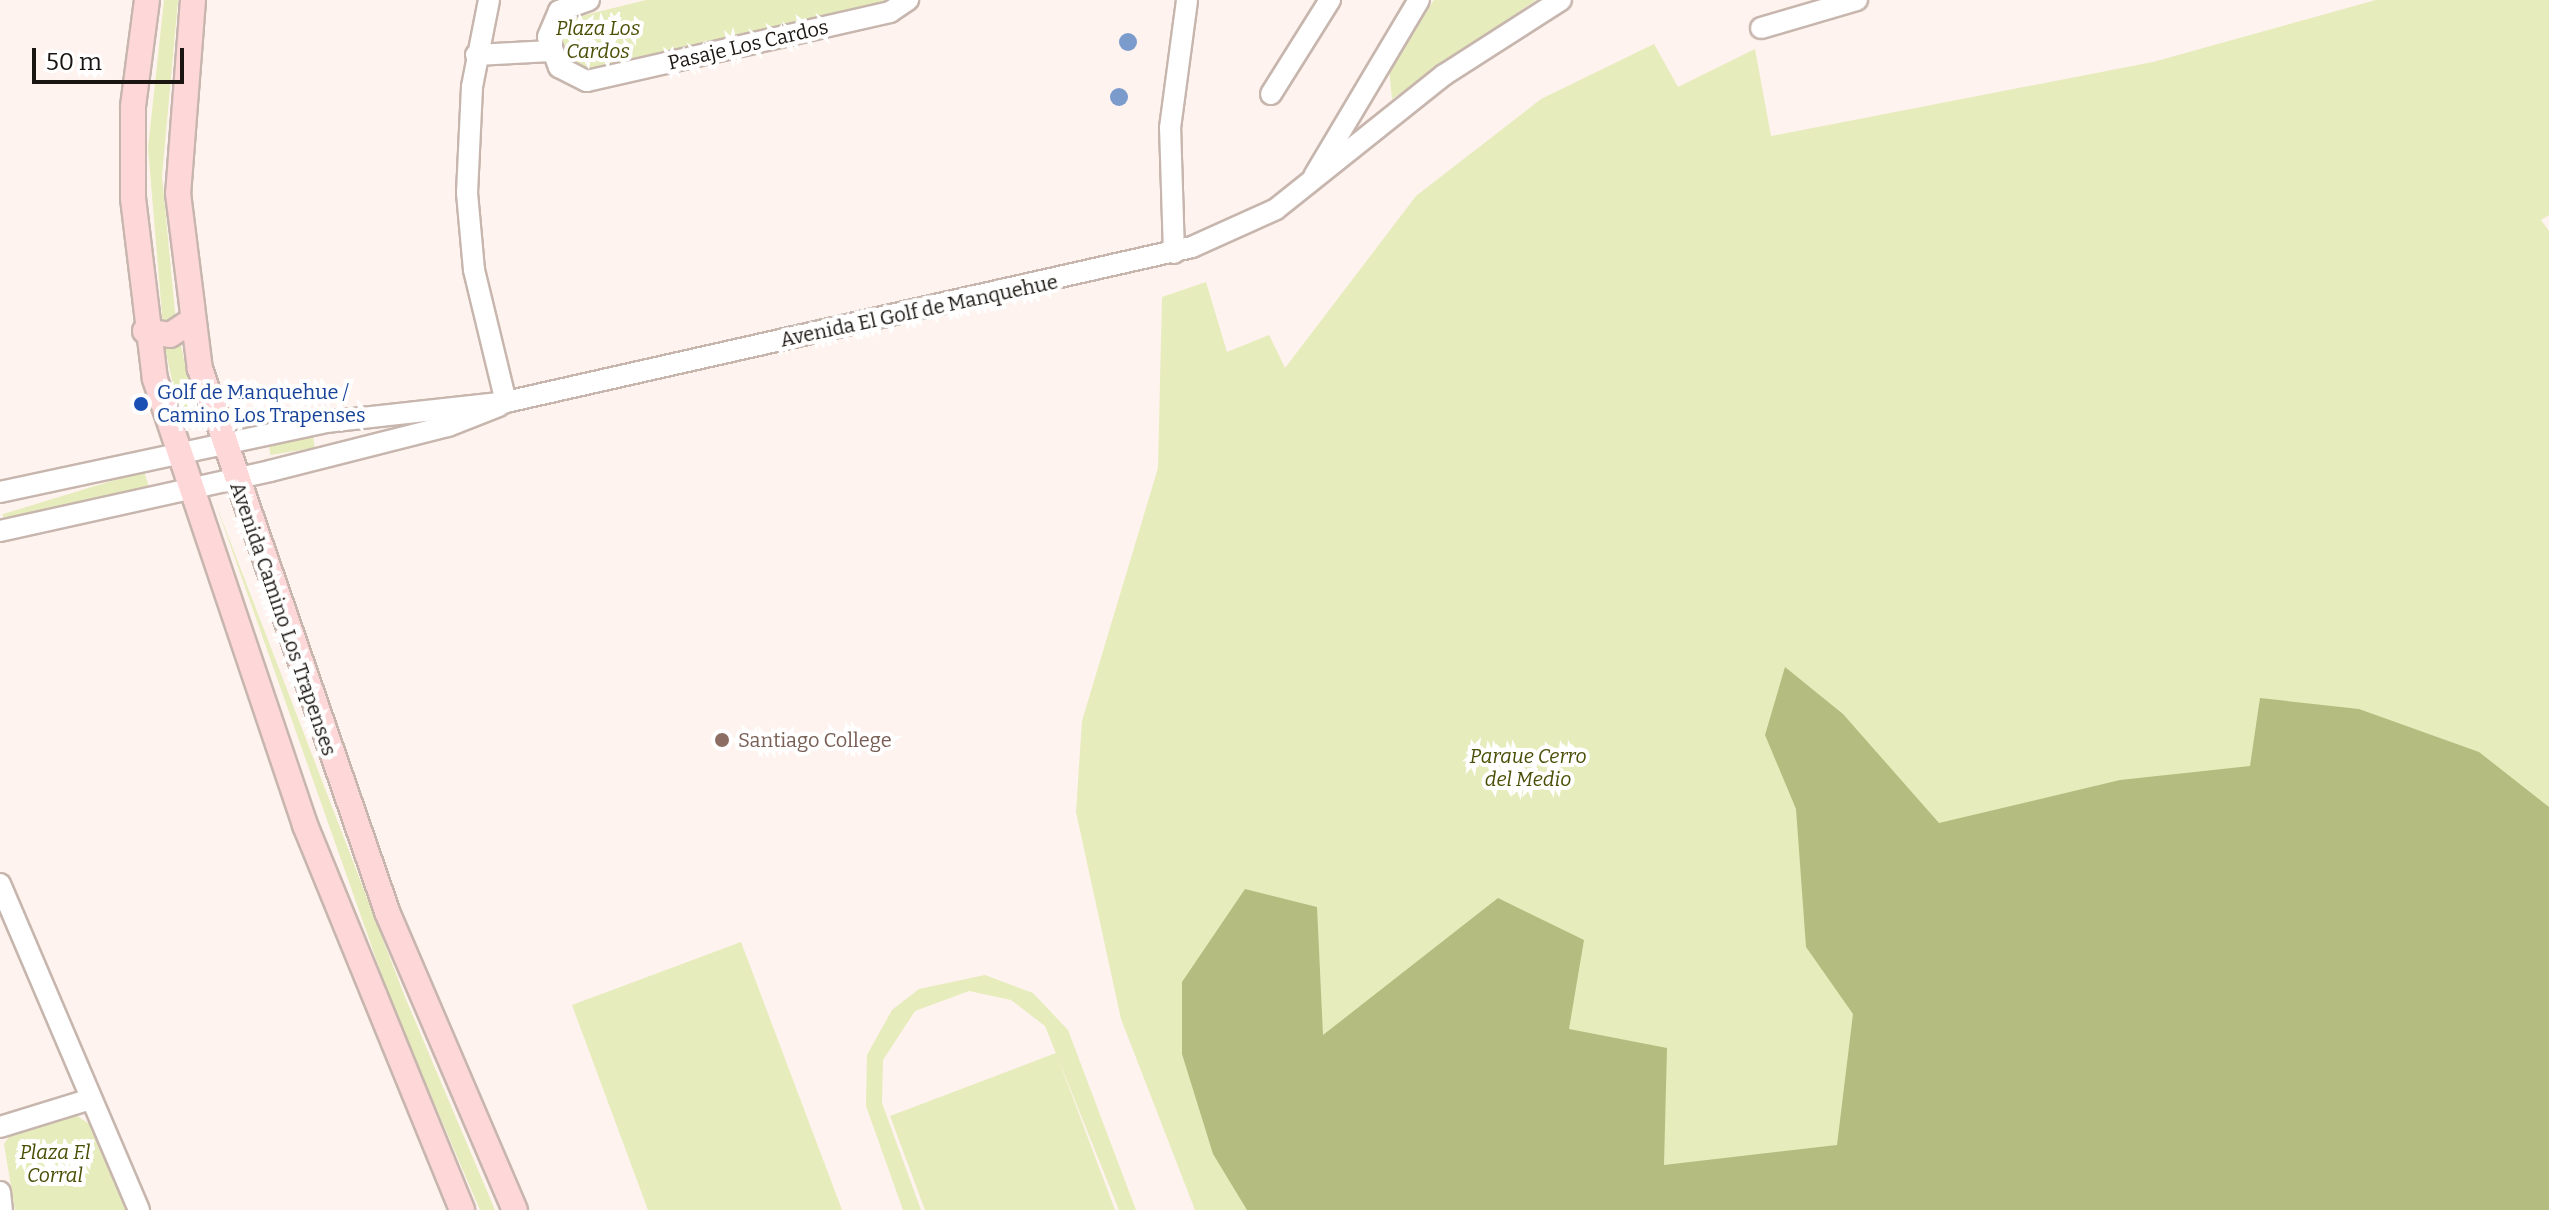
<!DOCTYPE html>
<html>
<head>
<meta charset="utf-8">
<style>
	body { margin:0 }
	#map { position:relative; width:2549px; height:1210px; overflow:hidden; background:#fef3ee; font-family:Bitter,serif }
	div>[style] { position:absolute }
	.green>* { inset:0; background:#e6ecbb; transform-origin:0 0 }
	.forest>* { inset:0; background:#b5bc80 }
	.water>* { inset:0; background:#7a9bcc }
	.round { border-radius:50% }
	.roads { filter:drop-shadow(2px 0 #c7b6ae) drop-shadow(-2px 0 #c7b6ae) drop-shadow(0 2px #c7b6ae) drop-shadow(0 -2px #c7b6ae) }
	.minor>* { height:20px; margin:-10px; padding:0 10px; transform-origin:10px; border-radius:10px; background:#fff }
	.major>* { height:24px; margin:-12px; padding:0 12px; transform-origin:12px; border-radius:12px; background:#fed7d9 }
	.dots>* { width:22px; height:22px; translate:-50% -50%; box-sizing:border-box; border:4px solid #fff; border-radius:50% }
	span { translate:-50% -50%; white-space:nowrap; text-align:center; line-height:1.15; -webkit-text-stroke:8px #fff; paint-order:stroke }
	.park-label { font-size:20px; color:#4b4f06; font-style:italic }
	.street-label { font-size:20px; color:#1a1511 }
	.transit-label { font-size:20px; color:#164399 }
	.left { translate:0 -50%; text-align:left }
	.education-label { font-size:20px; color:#785e54 }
	.scale { position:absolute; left:32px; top:48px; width:152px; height:36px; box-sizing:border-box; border:4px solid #1a1511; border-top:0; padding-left:10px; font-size:24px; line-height:28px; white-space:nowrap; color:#1a1511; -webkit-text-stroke:6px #fff; paint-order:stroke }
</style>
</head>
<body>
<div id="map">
	<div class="green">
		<div style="clip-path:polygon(164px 0,178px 0,162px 176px,176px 322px,163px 326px,148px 148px)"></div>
		<div style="clip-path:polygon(646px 0,893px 0,586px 72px,566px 61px,560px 34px,569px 19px)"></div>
		<div style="clip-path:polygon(1434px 0,1536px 0,1392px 99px,1389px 68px)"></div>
		<div style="clip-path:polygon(2376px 0,2549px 0,2549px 215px,2541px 220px,2549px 231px,2549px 1210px,1195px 1210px,1121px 1019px,1076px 812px,1082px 721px,1158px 468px,1162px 297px,1206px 282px,1227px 352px,1269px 335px,1285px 368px,1416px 196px,1541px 99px,1654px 44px,1678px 87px,1755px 49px,1771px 136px,2153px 62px)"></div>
		<div style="left:180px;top:341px;width:76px;height:16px;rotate:78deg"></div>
		<div style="left:313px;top:436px;width:12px;height:45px;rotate:81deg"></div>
		<div style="left:144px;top:471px;width:17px;height:148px;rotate:73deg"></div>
		<div style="clip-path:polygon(215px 502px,405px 997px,495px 1210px,480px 1210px,393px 1007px)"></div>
		<div style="clip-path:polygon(741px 942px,842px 1210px,648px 1210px,572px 1005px)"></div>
		<div style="clip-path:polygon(985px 975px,1033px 993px,1068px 1030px,1136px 1210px,1119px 1210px,1045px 1026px,1011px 1000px,969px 991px,915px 1011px,883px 1060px,882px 1103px,921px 1210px,903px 1210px,866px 1106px,867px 1055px,892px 1010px,919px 989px)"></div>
		<div style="clip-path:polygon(1056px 1053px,1115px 1210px,925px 1210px,890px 1116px)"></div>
		<div style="clip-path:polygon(74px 1114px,91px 1125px,127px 1210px,15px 1210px,4px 1144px,15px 1128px)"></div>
	</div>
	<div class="forest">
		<div style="clip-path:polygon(1785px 667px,1843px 714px,1939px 823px,2120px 780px,2250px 766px,2260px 698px,2359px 709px,2479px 752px,2549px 807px,2549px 1210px,1247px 1210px,1213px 1154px,1182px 1054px,1182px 982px,1245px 889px,1317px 907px,1323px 1035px,1498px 898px,1584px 940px,1569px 1029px,1667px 1048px,1664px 1165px,1837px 1145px,1853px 1014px,1806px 947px,1796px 809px,1765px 735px)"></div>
	</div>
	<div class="water">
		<div class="round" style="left:1119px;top:33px;width:18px;height:18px"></div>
		<div class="round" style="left:1110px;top:88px;width:18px;height:18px"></div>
	</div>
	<div class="roads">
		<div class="minor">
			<div style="left:489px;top:0;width:89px;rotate:101.1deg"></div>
			<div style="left:472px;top:87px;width:106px;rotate:92.7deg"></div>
			<div style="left:467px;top:193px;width:77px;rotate:84.8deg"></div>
			<div style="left:474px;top:270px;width:136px;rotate:76.4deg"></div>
			<div style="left:589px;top:0;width:32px;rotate:160deg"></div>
			<div style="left:559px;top:11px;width:28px;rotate:113deg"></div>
			<div style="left:548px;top:37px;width:32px;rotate:70deg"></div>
			<div style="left:559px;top:67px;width:31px;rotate:27deg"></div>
			<div style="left:587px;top:81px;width:311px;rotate:-12.8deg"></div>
			<div style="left:890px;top:12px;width:22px;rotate:-34deg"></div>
			<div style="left:1761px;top:28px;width:100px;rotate:-16.3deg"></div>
			<div style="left:476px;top:55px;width:75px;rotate:-3.1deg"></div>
			<div style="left:1271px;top:94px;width:111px;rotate:-57.9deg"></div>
			<div style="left:1314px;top:176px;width:205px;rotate:-59.2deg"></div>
			<div style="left:1174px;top:253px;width:125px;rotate:-91.8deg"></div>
			<div style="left:1170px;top:128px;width:129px;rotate:-82.4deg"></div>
			<div style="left:0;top:492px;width:333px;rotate:-12.1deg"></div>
			<div style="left:326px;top:422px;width:181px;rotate:-6.3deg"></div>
			<div style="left:506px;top:402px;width:703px;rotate:-12.73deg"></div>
			<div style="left:1192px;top:247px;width:92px;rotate:-24.3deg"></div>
			<div style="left:1276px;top:209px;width:215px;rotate:-38.6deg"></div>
			<div style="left:1444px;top:75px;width:139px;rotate:-32.7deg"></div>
			<div style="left:0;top:531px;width:277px;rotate:-12.5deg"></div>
			<div style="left:270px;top:471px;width:184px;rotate:-14.2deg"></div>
			<div style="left:448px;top:426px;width:55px;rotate:-21.4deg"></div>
			<div style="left:0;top:884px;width:354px;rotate:66.9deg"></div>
			<div style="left:0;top:1127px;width:95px;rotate:-17.1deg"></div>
			<div style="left:0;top:1192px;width:18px;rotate:84deg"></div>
		</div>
		<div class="major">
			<div style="left:147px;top:0;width:108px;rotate:97.5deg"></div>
			<div style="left:133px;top:107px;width:91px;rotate:90deg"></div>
			<div style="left:133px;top:198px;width:182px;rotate:83.1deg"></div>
			<div style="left:155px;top:379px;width:471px;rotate:71.4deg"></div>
			<div style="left:305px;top:825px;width:416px;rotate:67.8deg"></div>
			<div style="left:193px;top:0;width:194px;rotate:94.4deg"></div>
			<div style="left:178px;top:193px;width:177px;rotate:82.9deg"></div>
			<div style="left:200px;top:369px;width:577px;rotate:70.97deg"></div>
			<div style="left:388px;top:914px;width:322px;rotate:66.8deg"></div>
			<div style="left:145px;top:331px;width:25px;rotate:9deg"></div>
			<div style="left:170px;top:335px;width:24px;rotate:-33deg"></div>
		</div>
	</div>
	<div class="dots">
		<div style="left:141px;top:404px;background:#1a4fb4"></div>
		<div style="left:722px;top:740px;background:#8d6e63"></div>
	</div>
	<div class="park-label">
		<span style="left:598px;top:40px">Plaza Los<br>Cardos</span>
		<span style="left:1528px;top:768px">Parque Cerro<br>del Medio</span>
		<span style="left:55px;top:1164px">Plaza El<br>Corral</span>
	</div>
	<div class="street-label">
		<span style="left:748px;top:45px;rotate:-13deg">Pasaje Los Cardos</span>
		<span style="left:919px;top:311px;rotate:-12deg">Avenida El Golf de Manquehue</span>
		<span style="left:283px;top:619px;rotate:71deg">Avenida Camino Los Trapenses</span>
	</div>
	<div class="transit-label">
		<span class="left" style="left:157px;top:404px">Golf de Manquehue /<br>Camino Los Trapenses</span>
	</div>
	<div class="education-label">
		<span class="left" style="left:738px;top:740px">Santiago College</span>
	</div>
	<div class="scale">50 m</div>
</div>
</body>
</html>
